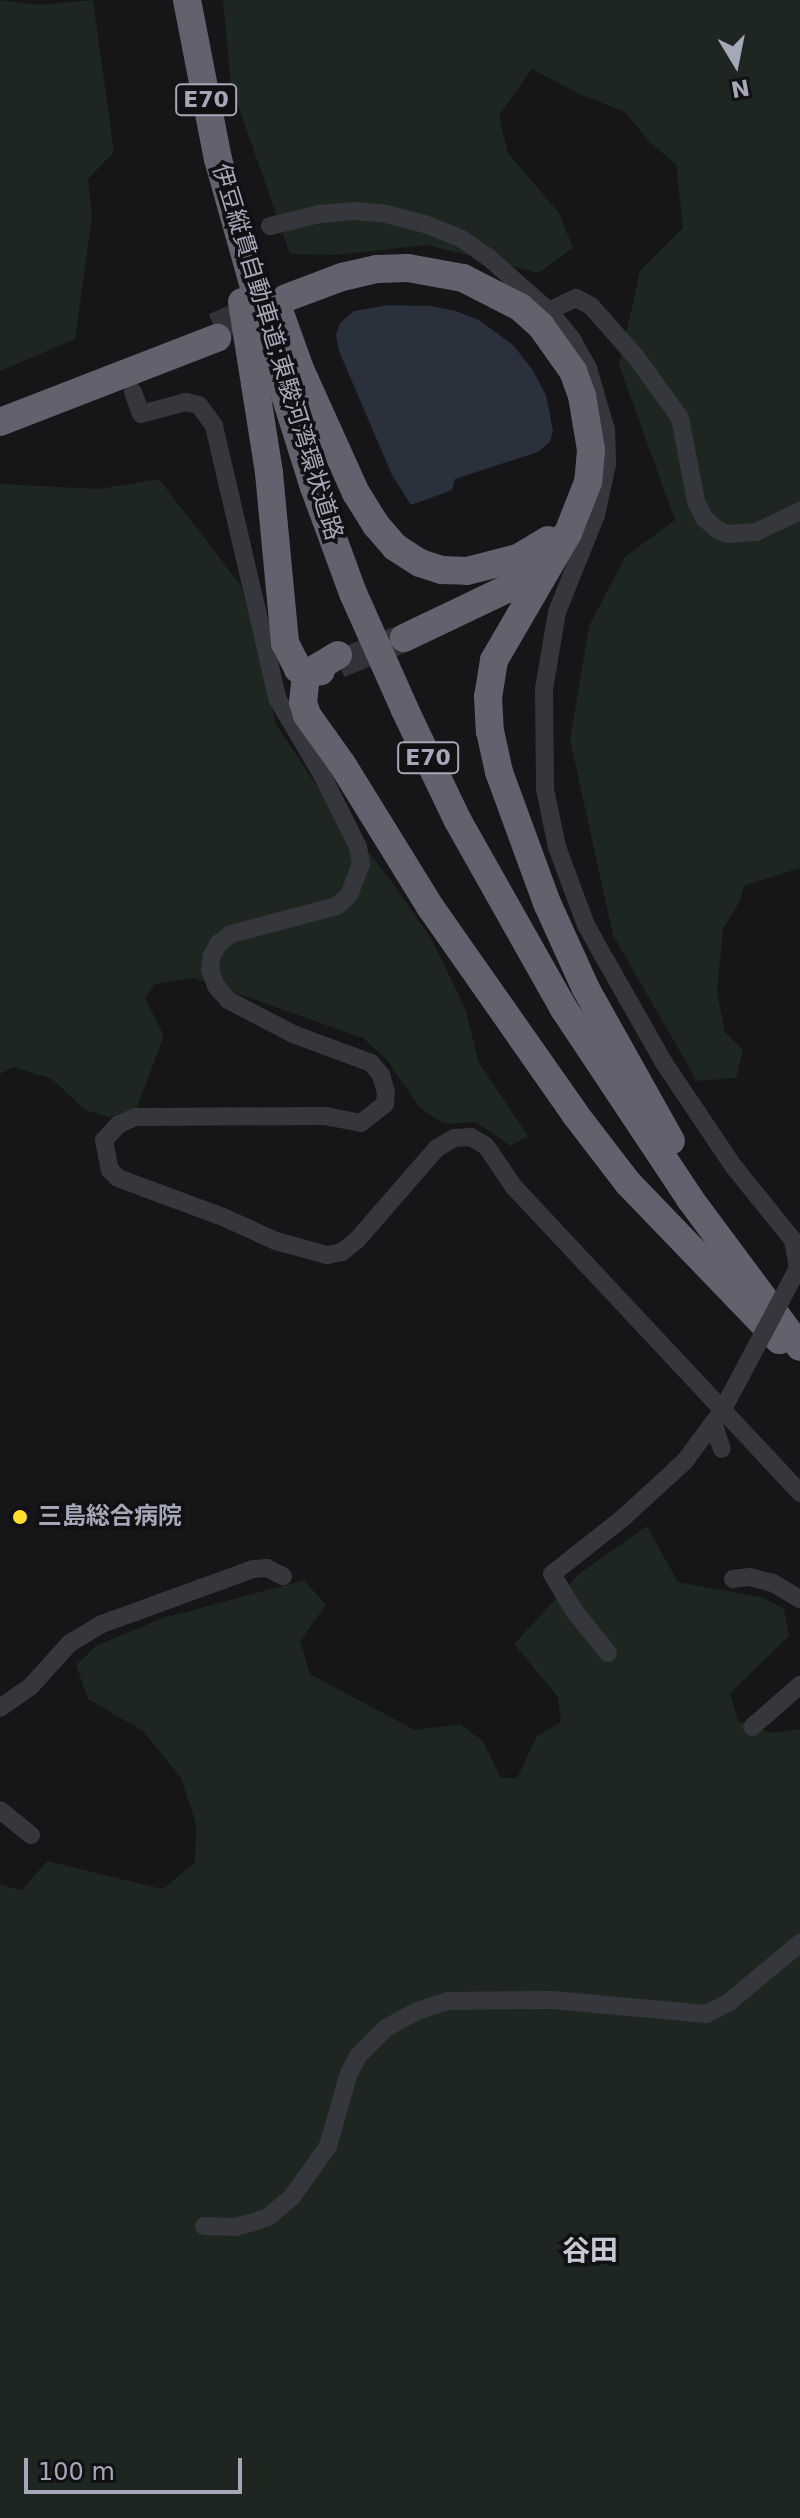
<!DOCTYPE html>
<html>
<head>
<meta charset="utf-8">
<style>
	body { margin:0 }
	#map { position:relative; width:800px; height:2518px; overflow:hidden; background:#161518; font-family:"DejaVu Sans","Noto Sans JP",sans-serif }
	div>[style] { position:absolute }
	.green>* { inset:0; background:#1d2620 }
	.water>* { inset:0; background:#2a313d }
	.highway-tunnel>* { height:28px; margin-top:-14px; transform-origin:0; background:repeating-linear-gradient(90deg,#333238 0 28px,transparent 0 42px) }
	.minor>* { height:18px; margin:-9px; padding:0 9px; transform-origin:9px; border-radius:9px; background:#36363d }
	.highway>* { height:28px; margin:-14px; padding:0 14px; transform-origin:14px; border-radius:14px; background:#61626e }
	.minor-bridge>* { height:18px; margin:-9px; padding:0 9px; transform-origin:9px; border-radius:9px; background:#36363d }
	.dots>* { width:22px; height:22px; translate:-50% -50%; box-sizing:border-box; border:4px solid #111013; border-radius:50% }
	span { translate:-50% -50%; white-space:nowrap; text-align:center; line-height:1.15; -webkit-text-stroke:7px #111013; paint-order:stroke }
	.shield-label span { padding:2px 6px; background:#111013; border:2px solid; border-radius:6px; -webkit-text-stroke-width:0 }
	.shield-label { font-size:22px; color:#a6a8b9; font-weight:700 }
	.street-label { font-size:24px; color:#a6a8b9 }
	.poi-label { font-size:24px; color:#a6a8b9; font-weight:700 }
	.left { translate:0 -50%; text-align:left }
	.quarter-label { font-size:28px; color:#c7c8d4; font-weight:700 }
	.north { position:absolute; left:696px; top:24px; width:80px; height:80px; -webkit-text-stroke:6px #111013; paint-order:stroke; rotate:170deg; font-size:22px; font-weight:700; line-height:32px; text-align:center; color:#a6a8b9 }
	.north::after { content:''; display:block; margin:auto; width:28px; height:36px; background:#a6a8b9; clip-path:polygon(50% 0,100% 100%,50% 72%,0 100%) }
	.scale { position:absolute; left:24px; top:2458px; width:218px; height:36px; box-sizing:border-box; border:4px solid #a6a8b9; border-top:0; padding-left:10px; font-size:24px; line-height:28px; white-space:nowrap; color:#a6a8b9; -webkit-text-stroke:6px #111013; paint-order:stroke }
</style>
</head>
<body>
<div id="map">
	<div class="green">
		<div style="clip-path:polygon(0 0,40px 5px,93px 0,114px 152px,88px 179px,92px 217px,75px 339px,0 371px)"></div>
		<div style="clip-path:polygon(223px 0,800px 0,800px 868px,744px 886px,740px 901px,723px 929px,717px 992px,725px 1032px,743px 1050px,736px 1078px,697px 1081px,613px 935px,570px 740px,589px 626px,625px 557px,675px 520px,619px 365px,640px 271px,683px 228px,676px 164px,650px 143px,625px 112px,579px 94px,532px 69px,499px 116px,508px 153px,559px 213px,573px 248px,538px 273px,427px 245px,335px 255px,290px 254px,231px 85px)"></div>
		<div style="clip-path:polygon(159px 479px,241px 586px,276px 724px,314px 782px,395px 886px,433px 942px,465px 1008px,479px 1063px,528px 1136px,511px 1146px,476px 1122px,444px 1124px,419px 1107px,387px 1060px,363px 1038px,193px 978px,155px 984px,145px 998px,164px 1036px,137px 1107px,110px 1117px,85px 1110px,52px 1079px,13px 1067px,0 1074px,0 484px,98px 489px)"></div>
		<div style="clip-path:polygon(647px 1526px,678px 1582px,764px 1598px,784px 1609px,789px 1636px,730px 1693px,738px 1721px,772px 1733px,800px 1729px,800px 2518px,0 2518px,0 1885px,22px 1890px,47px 1861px,162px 1889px,195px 1863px,196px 1824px,181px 1778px,143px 1731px,88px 1699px,76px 1665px,96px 1646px,160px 1619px,304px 1580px,326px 1605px,300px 1641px,310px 1674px,415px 1730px,460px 1724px,483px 1741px,501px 1778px,517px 1778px,537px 1736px,561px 1722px,558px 1697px,514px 1644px,580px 1573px)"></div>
	</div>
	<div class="water">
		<div style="clip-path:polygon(388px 305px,431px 306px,456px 311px,479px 320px,513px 345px,532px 369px,546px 395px,553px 431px,550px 442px,538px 452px,455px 479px,452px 490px,411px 505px,392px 475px,339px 351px,336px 335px,340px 323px,354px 311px)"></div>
	</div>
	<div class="highway-tunnel">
		<div style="left:214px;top:327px;width:55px;rotate:-22.4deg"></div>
		<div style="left:339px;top:664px;width:65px;rotate:-21.8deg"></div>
	</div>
	<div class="minor">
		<div style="left:270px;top:226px;width:51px;rotate:-13.5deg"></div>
		<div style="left:320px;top:214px;width:34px;rotate:-5deg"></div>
		<div style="left:354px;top:211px;width:32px;rotate:5deg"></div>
		<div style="left:386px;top:214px;width:40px;rotate:14.4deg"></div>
		<div style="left:425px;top:224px;width:40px;rotate:22deg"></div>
		<div style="left:462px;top:239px;width:32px;rotate:35deg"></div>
		<div style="left:488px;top:257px;width:81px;rotate:41.5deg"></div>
		<div style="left:549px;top:311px;width:38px;rotate:51deg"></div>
		<div style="left:573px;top:341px;width:31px;rotate:61deg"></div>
		<div style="left:588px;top:368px;width:65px;rotate:73.8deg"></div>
		<div style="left:606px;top:430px;width:34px;rotate:88deg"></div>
		<div style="left:607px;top:464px;width:52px;rotate:102.2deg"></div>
		<div style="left:596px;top:515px;width:105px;rotate:111.9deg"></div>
		<div style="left:557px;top:612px;width:78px;rotate:99.6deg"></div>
		<div style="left:544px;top:689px;width:100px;rotate:89.4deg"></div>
		<div style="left:545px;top:789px;width:59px;rotate:78.3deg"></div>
		<div style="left:557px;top:847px;width:83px;rotate:69.6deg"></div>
		<div style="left:586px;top:925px;width:39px;rotate:61deg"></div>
		<div style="left:605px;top:959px;width:120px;rotate:60.4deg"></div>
		<div style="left:664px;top:1063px;width:125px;rotate:56.1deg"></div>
		<div style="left:734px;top:1167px;width:94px;rotate:51.1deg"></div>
		<div style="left:793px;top:1240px;width:28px;rotate:80deg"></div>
		<div style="left:549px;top:311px;width:30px;rotate:-26deg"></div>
		<div style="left:576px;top:298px;width:17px;rotate:28deg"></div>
		<div style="left:591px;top:306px;width:68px;rotate:48.6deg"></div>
		<div style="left:636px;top:357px;width:75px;rotate:54.2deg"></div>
		<div style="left:680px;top:418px;width:85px;rotate:79.1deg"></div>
		<div style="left:696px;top:501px;width:19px;rotate:65deg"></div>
		<div style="left:704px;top:518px;width:18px;rotate:41deg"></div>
		<div style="left:718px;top:530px;width:10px;rotate:24deg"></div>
		<div style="left:727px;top:534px;width:29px;rotate:-4deg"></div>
		<div style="left:756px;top:532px;width:49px;rotate:-25.5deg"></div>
		<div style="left:133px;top:392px;width:23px;rotate:70deg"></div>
		<div style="left:141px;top:414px;width:47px;rotate:-14.9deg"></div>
		<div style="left:186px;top:402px;width:13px;rotate:13deg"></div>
		<div style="left:199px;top:405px;width:26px;rotate:54deg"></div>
		<div style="left:214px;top:426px;width:281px;rotate:76.9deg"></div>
		<div style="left:278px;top:700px;width:85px;rotate:59.5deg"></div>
		<div style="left:321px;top:773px;width:83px;rotate:63.4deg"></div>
		<div style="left:358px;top:847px;width:17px;rotate:80deg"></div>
		<div style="left:361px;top:864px;width:33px;rotate:111deg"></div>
		<div style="left:349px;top:895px;width:16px;rotate:137deg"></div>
		<div style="left:337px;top:906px;width:110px;rotate:165.2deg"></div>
		<div style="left:231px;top:934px;width:15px;rotate:143deg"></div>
		<div style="left:219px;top:943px;width:14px;rotate:120deg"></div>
		<div style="left:212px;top:955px;width:15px;rotate:98deg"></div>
		<div style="left:210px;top:970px;width:17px;rotate:69deg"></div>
		<div style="left:216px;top:986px;width:18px;rotate:49deg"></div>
		<div style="left:228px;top:1000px;width:73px;rotate:27.6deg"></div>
		<div style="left:293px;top:1034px;width:83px;rotate:20.4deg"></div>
		<div style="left:371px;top:1063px;width:16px;rotate:50deg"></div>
		<div style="left:381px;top:1075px;width:18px;rotate:74deg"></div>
		<div style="left:386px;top:1092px;width:12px;rotate:95deg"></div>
		<div style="left:385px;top:1104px;width:31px;rotate:142deg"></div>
		<div style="left:361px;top:1123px;width:36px;rotate:-169deg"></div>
		<div style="left:326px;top:1116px;width:191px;rotate:179.7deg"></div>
		<div style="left:135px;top:1117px;width:17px;rotate:156deg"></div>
		<div style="left:119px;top:1124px;width:22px;rotate:133deg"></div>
		<div style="left:104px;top:1140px;width:31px;rotate:79deg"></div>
		<div style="left:110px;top:1170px;width:11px;rotate:45deg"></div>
		<div style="left:118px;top:1178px;width:112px;rotate:20.4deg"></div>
		<div style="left:223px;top:1217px;width:58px;rotate:24.4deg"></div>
		<div style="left:276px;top:1241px;width:53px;rotate:15.4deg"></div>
		<div style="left:327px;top:1255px;width:15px;rotate:-11deg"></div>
		<div style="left:342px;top:1252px;width:19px;rotate:-39deg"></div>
		<div style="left:357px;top:1240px;width:122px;rotate:-49deg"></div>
		<div style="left:437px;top:1148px;width:20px;rotate:-30deg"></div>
		<div style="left:454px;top:1138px;width:17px;rotate:-3deg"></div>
		<div style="left:471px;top:1137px;width:17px;rotate:31deg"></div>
		<div style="left:486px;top:1146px;width:50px;rotate:55.7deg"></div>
		<div style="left:514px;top:1187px;width:419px;rotate:46.9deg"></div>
		<div style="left:714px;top:1425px;width:25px;rotate:72deg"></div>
		<div style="left:733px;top:1579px;width:17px;rotate:-7deg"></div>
		<div style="left:750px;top:1577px;width:24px;rotate:15deg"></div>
		<div style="left:773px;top:1583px;width:31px;rotate:31deg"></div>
		<div style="left:608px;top:1653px;width:53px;rotate:-128.8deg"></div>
		<div style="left:575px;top:1612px;width:44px;rotate:-121.2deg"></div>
		<div style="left:552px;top:1574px;width:90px;rotate:-38.3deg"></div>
		<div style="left:623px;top:1518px;width:84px;rotate:-42.6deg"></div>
		<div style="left:685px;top:1461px;width:62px;rotate:-53.5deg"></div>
		<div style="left:0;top:1708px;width:38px;rotate:-35deg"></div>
		<div style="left:31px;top:1686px;width:58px;rotate:-47.8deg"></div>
		<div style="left:70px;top:1643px;width:37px;rotate:-31deg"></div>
		<div style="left:102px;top:1624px;width:161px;rotate:-20deg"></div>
		<div style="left:253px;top:1569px;width:14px;rotate:-4deg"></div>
		<div style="left:267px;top:1568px;width:18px;rotate:27deg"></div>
		<div style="left:752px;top:1727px;width:64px;rotate:-41.2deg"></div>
		<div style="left:0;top:1810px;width:40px;rotate:39deg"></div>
		<div style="left:204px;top:2226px;width:31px;rotate:2deg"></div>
		<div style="left:235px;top:2227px;width:20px;rotate:-15deg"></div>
		<div style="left:254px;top:2222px;width:15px;rotate:-20deg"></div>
		<div style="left:268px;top:2217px;width:31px;rotate:-40deg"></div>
		<div style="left:292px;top:2197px;width:62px;rotate:-54.8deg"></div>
		<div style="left:328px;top:2146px;width:76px;rotate:-74deg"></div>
		<div style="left:349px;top:2073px;width:19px;rotate:-62deg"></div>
		<div style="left:358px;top:2056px;width:40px;rotate:-45deg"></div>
		<div style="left:386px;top:2028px;width:35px;rotate:-29deg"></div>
		<div style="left:417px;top:2011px;width:33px;rotate:-18deg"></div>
		<div style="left:448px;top:2001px;width:104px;rotate:-0.6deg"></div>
		<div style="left:552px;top:2000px;width:155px;rotate:5.2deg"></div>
		<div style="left:706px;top:2014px;width:25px;rotate:-27deg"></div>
		<div style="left:728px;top:2003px;width:94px;rotate:-39.8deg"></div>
	</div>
	<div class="highway">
		<div style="left:187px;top:0;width:162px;rotate:79deg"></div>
		<div style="left:218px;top:159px;width:222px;rotate:74.3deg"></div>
		<div style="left:278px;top:373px;width:120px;rotate:72.5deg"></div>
		<div style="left:314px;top:487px;width:113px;rotate:69.8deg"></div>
		<div style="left:353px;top:593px;width:128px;rotate:66deg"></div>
		<div style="left:405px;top:710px;width:123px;rotate:64.5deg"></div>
		<div style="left:458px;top:821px;width:216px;rotate:60.6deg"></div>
		<div style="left:564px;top:1009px;width:228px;rotate:56.4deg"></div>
		<div style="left:690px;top:1199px;width:184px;rotate:53.4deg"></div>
		<div style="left:286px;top:298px;width:60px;rotate:-20.6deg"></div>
		<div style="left:342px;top:277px;width:36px;rotate:-13deg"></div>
		<div style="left:377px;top:269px;width:31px;rotate:-2deg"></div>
		<div style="left:408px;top:268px;width:56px;rotate:10.3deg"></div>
		<div style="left:463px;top:278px;width:64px;rotate:27deg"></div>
		<div style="left:520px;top:307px;width:28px;rotate:42deg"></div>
		<div style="left:541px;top:326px;width:55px;rotate:54.6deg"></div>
		<div style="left:573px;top:371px;width:27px;rotate:70deg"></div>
		<div style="left:582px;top:396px;width:55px;rotate:80.5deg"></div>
		<div style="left:591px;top:450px;width:32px;rotate:95deg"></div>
		<div style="left:588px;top:482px;width:55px;rotate:111.4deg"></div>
		<div style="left:568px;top:533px;width:76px;rotate:136.1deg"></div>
		<div style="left:513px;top:586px;width:121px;rotate:154.5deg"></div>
		<div style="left:242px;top:302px;width:173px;rotate:81deg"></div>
		<div style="left:269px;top:473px;width:171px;rotate:84.6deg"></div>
		<div style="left:285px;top:643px;width:29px;rotate:63deg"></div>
		<div style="left:298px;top:669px;width:9px;rotate:32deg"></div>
		<div style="left:306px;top:674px;width:15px;rotate:-11deg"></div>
		<div style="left:277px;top:305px;width:68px;rotate:70.2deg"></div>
		<div style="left:300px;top:369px;width:136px;rotate:65.7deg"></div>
		<div style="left:356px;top:493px;width:38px;rotate:58deg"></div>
		<div style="left:376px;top:525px;width:29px;rotate:49deg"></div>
		<div style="left:395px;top:547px;width:30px;rotate:33deg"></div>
		<div style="left:420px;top:563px;width:23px;rotate:18deg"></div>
		<div style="left:442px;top:570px;width:25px;rotate:2deg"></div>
		<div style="left:467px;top:571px;width:53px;rotate:-14.3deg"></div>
		<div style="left:518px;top:558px;width:35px;rotate:-31deg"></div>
		<div style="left:0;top:422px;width:233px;rotate:-21.2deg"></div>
		<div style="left:568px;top:533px;width:147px;rotate:120.2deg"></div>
		<div style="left:494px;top:660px;width:36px;rotate:99deg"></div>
		<div style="left:488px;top:696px;width:35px;rotate:87deg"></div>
		<div style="left:490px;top:731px;width:42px;rotate:77.6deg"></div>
		<div style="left:499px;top:772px;width:140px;rotate:69.9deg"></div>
		<div style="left:547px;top:903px;width:94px;rotate:65.6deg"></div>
		<div style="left:586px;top:989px;width:174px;rotate:60.8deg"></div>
		<div style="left:338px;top:655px;width:37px;rotate:149deg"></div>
		<div style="left:306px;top:674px;width:28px;rotate:96deg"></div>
		<div style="left:303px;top:702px;width:14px;rotate:73deg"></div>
		<div style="left:307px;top:715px;width:60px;rotate:54.5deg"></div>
		<div style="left:342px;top:764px;width:169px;rotate:58.3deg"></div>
		<div style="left:431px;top:908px;width:251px;rotate:55deg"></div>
		<div style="left:575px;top:1114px;width:87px;rotate:52.5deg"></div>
		<div style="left:628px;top:1183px;width:218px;rotate:46.1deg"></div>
	</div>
	<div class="minor-bridge">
		<div style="left:722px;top:1411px;width:162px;rotate:-62deg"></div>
	</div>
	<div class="dots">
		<div style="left:20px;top:1517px;background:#ffe026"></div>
	</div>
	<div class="shield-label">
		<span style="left:206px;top:100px">E70</span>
		<span style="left:428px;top:758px">E70</span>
	</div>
	<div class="street-label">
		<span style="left:277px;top:352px;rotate:73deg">伊豆縦貫自動車道;東駿河湾環状道路</span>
	</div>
	<div class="poi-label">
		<span class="left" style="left:38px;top:1517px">三島総合病院</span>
	</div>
	<div class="quarter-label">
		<span style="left:590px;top:2251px">谷田</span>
	</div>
	<div class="north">N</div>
	<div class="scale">100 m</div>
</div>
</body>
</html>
